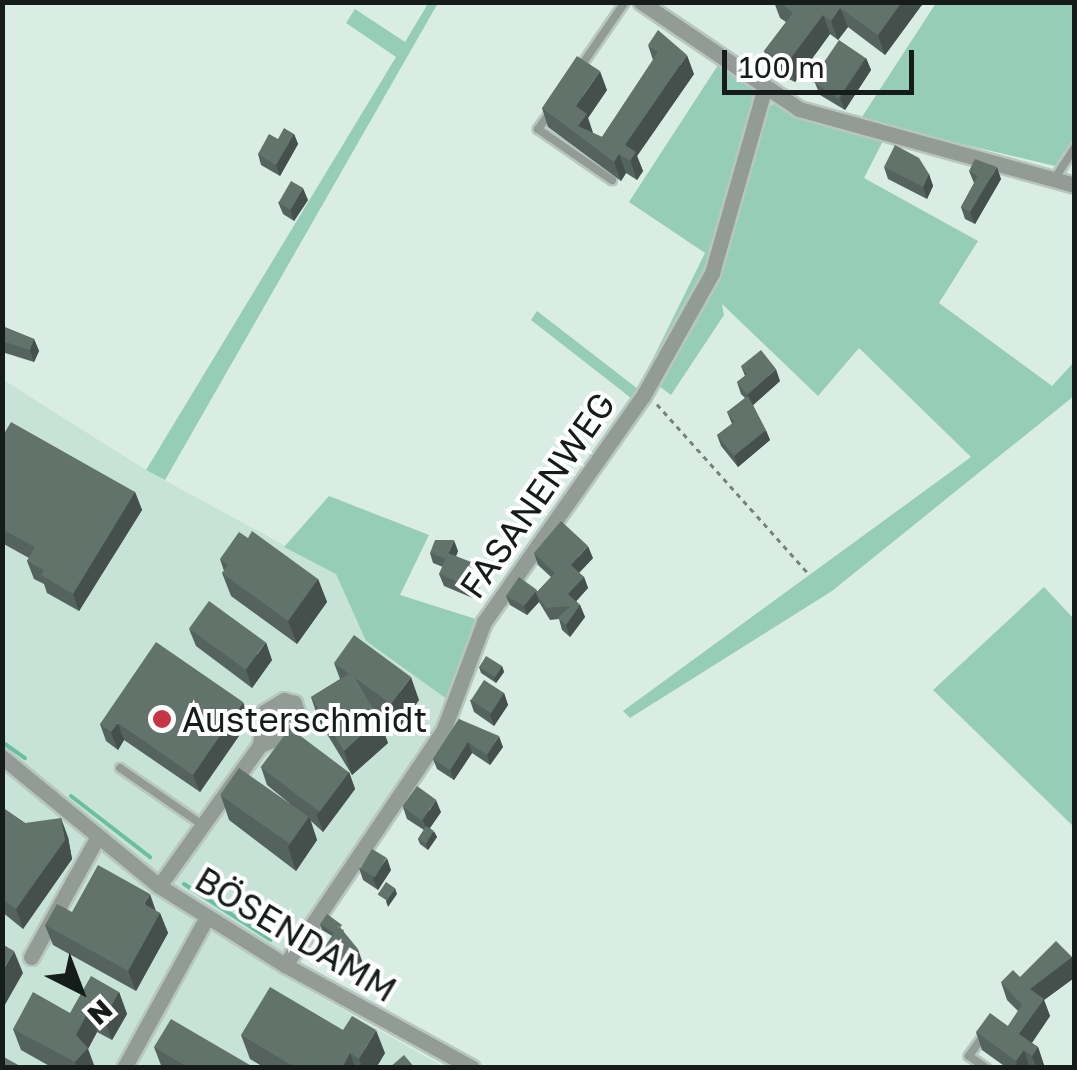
<!DOCTYPE html>
<html>
<head>
<meta charset="utf-8">
<style>
	body { margin:0 }
	#map { position:relative; width:1077px; height:1070px; overflow:hidden; background:#daede5; font-family:"Golos Text",sans-serif }
	div>[style] { position:absolute }
	.built>* { inset:0; background:#c7e3d7 }
	.green>* { inset:0; background:#96cdb8 }
	.stream>* { height:4px; margin:-2px; padding:0 2px; transform-origin:2px; border-radius:2px; background:#69bfa0 }
	.path>* { height:2.5px; margin-top:-1.25px; transform-origin:0; background:repeating-linear-gradient(90deg,#75827d 0 5px,transparent 0 10px) }
	.roads { filter:drop-shadow(2px 0 #b7c7c0) drop-shadow(-2px 0 #b7c7c0) drop-shadow(0 2px #b7c7c0) drop-shadow(0 -2px #b7c7c0) }
	.service>* { height:8px; margin:-4px; padding:0 4px; transform-origin:4px; border-radius:4px; background:#939b97 }
	.minor>* { height:15px; margin:-7.5px; padding:0 7.5px; transform-origin:7.5px; border-radius:7.5px; background:#939b97 }
	.wall>* { inset:0; background:#54635d }
	.shaded-wall>* { inset:0; background:#45504c }
	.building>* { inset:0; background:#62736c; transform-origin:0 0 }
	.dots>* { width:28px; height:28px; translate:-50% -50%; box-sizing:border-box; border:5px solid #fff; border-radius:50% }
	span { translate:-50% -50%; white-space:nowrap; text-align:center; line-height:1.15; -webkit-text-stroke:8px #fff; paint-order:stroke }
	.street-label { font-size:35px; color:#151c19 }
	.poi-label { font-size:35px; color:#151c19 }
	.left { translate:0 -50%; text-align:left }
	.frame { position:absolute; inset:0; border:5px solid #151c19; pointer-events:none }
	.north { position:absolute; left:30px; top:940px; width:100px; height:100px; -webkit-text-stroke:8px #fff; paint-order:stroke; rotate:138deg; font-size:28px; font-weight:700; line-height:40px; text-align:center; color:#151c19 }
	.north::after { content:''; display:block; margin:auto; width:35px; height:45px; background:#151c19; clip-path:polygon(50% 0,100% 100%,50% 72%,0 100%) }
	.scale { position:absolute; left:722px; top:50px; width:192px; height:45px; box-sizing:border-box; border:5px solid #151c19; border-top:0; padding-left:12px; font-size:30px; line-height:35px; white-space:nowrap; color:#151c19; -webkit-text-stroke:8px #fff; paint-order:stroke }
</style>
</head>
<body>
<div id="map">
	<div class="built">
		<div style="clip-path:polygon(2px 379px,146px 470px,337px 574px,366px 641px,451px 702px,273px 970px,444px 1067px,3px 1067px)"></div>
	</div>
	<div class="green">
		<div style="clip-path:polygon(429px 2px,438px 3px,165px 480px,146px 470px,396px 57px,346px 23px,355px 9px,405px 42px)"></div>
		<div style="clip-path:polygon(936px 3px,1074px 3px,1074px 138px,1055px 166px,860px 120px)"></div>
		<div style="clip-path:polygon(720px 62px,759px 93px,709px 272px,640px 391px,631px 398px,531px 320px,537px 311px,638px 389px,705px 253px,629px 202px)"></div>
		<div style="clip-path:polygon(775px 103px,809px 120px,884px 139px,864px 178px,978px 241px,939px 303px,1052px 386px,1074px 362px,1074px 396px,832px 591px,630px 718px,623px 711px,971px 457px,859px 348px,818px 396px,722px 304px,724px 315px,671px 395px,655px 383px,716px 275px,764px 109px)"></div>
		<div style="clip-path:polygon(329px 496px,429px 535px,400px 595px,479px 620px,451px 702px,366px 641px,336px 574px,284px 547px)"></div>
		<div style="clip-path:polygon(1044px 587px,1074px 619px,1074px 827px,933px 690px)"></div>
	</div>
	<div class="stream">
		<div style="left:2px;top:742px;width:28px;rotate:35deg"></div>
		<div style="left:71px;top:796px;width:100px;rotate:37.7deg"></div>
		<div style="left:184px;top:884px;width:103px;rotate:32.8deg"></div>
	</div>
	<div class="path">
		<div style="left:657px;top:404px;width:225px;rotate:48.2deg"></div>
	</div>
	<div class="roads">
		<div class="service">
			<div style="left:579px;top:69px;width:81px;rotate:-55.5deg"></div>
			<div style="left:549px;top:114px;width:19px;rotate:126deg"></div>
			<div style="left:538px;top:129px;width:90px;rotate:34.6deg"></div>
			<div style="left:1055px;top:178px;width:35px;rotate:-57deg"></div>
			<div style="left:120px;top:768px;width:102px;rotate:34.6deg"></div>
			<div style="left:984px;top:1035px;width:26px;rotate:126deg"></div>
			<div style="left:969px;top:1056px;width:21px;rotate:35deg"></div>
		</div>
		<div class="minor">
			<div style="left:641px;top:2px;width:191px;rotate:34.1deg"></div>
			<div style="left:799px;top:109px;width:285px;rotate:15.4deg"></div>
			<div style="left:2px;top:757px;width:203px;rotate:39.4deg"></div>
			<div style="left:159px;top:886px;width:149px;rotate:32.1deg"></div>
			<div style="left:285px;top:965px;width:213px;rotate:28.8deg"></div>
			<div style="left:159px;top:886px;width:173px;rotate:-54.4deg"></div>
			<div style="left:260px;top:745px;width:29px;rotate:-22deg"></div>
			<div style="left:287px;top:734px;width:22px;rotate:-60deg"></div>
			<div style="left:298px;top:715px;width:13px;rotate:-108deg"></div>
			<div style="left:294px;top:703px;width:10px;rotate:-163deg"></div>
			<div style="left:284px;top:700px;width:23px;rotate:149deg"></div>
			<div style="left:264px;top:712px;width:33px;rotate:97deg"></div>
			<div style="left:31px;top:957px;width:138px;rotate:-61deg"></div>
			<div style="left:285px;top:965px;width:282px;rotate:-56deg"></div>
			<div style="left:443px;top:731px;width:116px;rotate:-69.4deg"></div>
			<div style="left:484px;top:622px;width:276px;rotate:-54.9deg"></div>
			<div style="left:643px;top:396px;width:141px;rotate:-60.7deg"></div>
			<div style="left:712px;top:273px;width:189px;rotate:-74.1deg"></div>
			<div style="left:124px;top:1068px;width:172px;rotate:-61.2deg"></div>
		</div>
	</div>
	<div class="wall">
		<div style="clip-path:polygon(774px 2px,924px 2px,885px 55px,848px 27px,838px 40px,830px 34px,795px 82px,772px 71px,764px 51px,786px 22px,780px 18px)"></div>
		<div style="clip-path:polygon(648px 45px,694px 74px,637px 156px,643px 171px,637px 180px,626px 173px,621px 181px,548px 127px,542px 108px,607px 90px,588px 118px,593px 133px,602px 137px,653px 60px)"></div>
		<div style="clip-path:polygon(866px 58px,871px 70px,845px 110px,820px 95px,815px 83px)"></div>
		<div style="clip-path:polygon(294px 134px,298px 144px,280px 176px,261px 165px,258px 154px,278px 139px)"></div>
		<div style="clip-path:polygon(884px 167px,929px 174px,933px 186px,927px 199px,888px 179px)"></div>
		<div style="clip-path:polygon(969px 171px,1001px 179px,975px 224px,965px 219px,961px 207px,974px 183px)"></div>
		<div style="clip-path:polygon(308px 200px,294px 221px,283px 214px,278px 202px)"></div>
		<div style="clip-path:polygon(2px 326px,34px 339px,39px 351px,34px 362px,2px 352px)"></div>
		<div style="clip-path:polygon(741px 366px,780px 381px,753px 405px,770px 440px,738px 467px,721px 446px,717px 435px,732px 424px,727px 412px,745px 398px,741px 394px,737px 382px,745px 376px)"></div>
		<div style="clip-path:polygon(2px 437px,135px 492px,142px 510px,79px 611px,47px 593px,44px 584px,34px 579px,27px 561px,29px 558px,2px 543px)"></div>
		<div style="clip-path:polygon(458px 551px,456px 556px,474px 570px,481px 584px,475px 599px,444px 586px,439px 574px,443px 567px,433px 563px,430px 553px)"></div>
		<div style="clip-path:polygon(534px 553px,593px 558px,579px 573px,584px 577px,588px 588px,576px 601px,580px 605px,585px 617px,570px 637px,562px 630px,559px 619px,550px 620px,539px 602px,527px 615px,510px 605px,506px 596px,538px 591px,551px 577px,538px 565px)"></div>
		<div style="clip-path:polygon(220px 559px,318px 579px,327px 602px,297px 644px,231px 596px,222px 573px,224px 571px)"></div>
		<div style="clip-path:polygon(189px 629px,272px 660px,252px 688px,196px 646px)"></div>
		<div style="clip-path:polygon(334px 663px,419px 700px,399px 728px,372px 708px,379px 719px,388px 743px,352px 775px,319px 721px,311px 697px,340px 679px)"></div>
		<div style="clip-path:polygon(502px 666px,504px 672px,496px 683px,481px 673px,479px 667px)"></div>
		<div style="clip-path:polygon(504px 693px,508px 705px,494px 726px,474px 712px,470px 700px)"></div>
		<div style="clip-path:polygon(459px 719px,503px 747px,490px 765px,472px 753px,454px 780px,437px 769px,433px 759px)"></div>
		<div style="clip-path:polygon(250px 720px,200px 792px,124px 740px,118px 750px,106px 741px,100px 724px)"></div>
		<div style="clip-path:polygon(261px 767px,349px 772px,355px 789px,323px 832px,311px 821px,317px 840px,296px 871px,229px 820px,221px 796px,289px 803px,267px 785px)"></div>
		<div style="clip-path:polygon(2px 797px,5px 804px,4px 809px,25px 823px,68px 837px,72px 859px,23px 929px,2px 912px)"></div>
		<div style="clip-path:polygon(403px 807px,441px 812px,430px 828px,437px 837px,428px 850px,420px 844px,418px 839px,424px 830px,407px 819px)"></div>
		<div style="clip-path:polygon(359px 868px,391px 870px,378px 890px,363px 880px)"></div>
		<div style="clip-path:polygon(156px 911px,160px 913px,168px 933px,136px 991px,53px 945px,45px 925px,72px 912px)"></div>
		<div style="clip-path:polygon(320px 924px,344px 930px,343px 932px,362px 961px,353px 975px,328px 960px,324px 948px,332px 936px,322px 930px)"></div>
		<div style="clip-path:polygon(1072px 957px,1074px 964px,1074px 978px,1044px 1000px,1050px 1016px,1032px 1043px,1038px 1047px,1044px 1065px,1042px 1068px,1007px 1068px,982px 1050px,976px 1032px,1008px 1026px,1018px 1011px,1007px 1000px,1001px 982px,1020px 977px)"></div>
		<div style="clip-path:polygon(119px 992px,127px 1014px,112px 1040px,97px 1032px,88px 1049px,95px 1068px,53px 1068px,21px 1050px,13px 1029px,70px 1013px)"></div>
		<div style="clip-path:polygon(241px 1035px,385px 1053px,376px 1068px,265px 1068px,250px 1059px)"></div>
		<div style="clip-path:polygon(154px 1047px,255px 1068px,162px 1068px)"></div>
	</div>
	<div class="shaded-wall">
		<div style="clip-path:polygon(902px 2px,924px 2px,885px 55px,878px 35px)"></div>
		<div style="clip-path:polygon(840px 8px,848px 27px,838px 40px,831px 21px)"></div>
		<div style="clip-path:polygon(823px 15px,830px 34px,795px 82px,788px 62px)"></div>
		<div style="clip-path:polygon(687px 55px,694px 74px,637px 156px,643px 171px,637px 180px,625px 145px)"></div>
		<div style="clip-path:polygon(866px 58px,871px 70px,845px 110px,840px 98px)"></div>
		<div style="clip-path:polygon(600px 71px,607px 90px,588px 118px,593px 133px,578px 126px,576px 106px)"></div>
		<div style="clip-path:polygon(294px 134px,298px 144px,280px 176px,276px 165px)"></div>
		<div style="clip-path:polygon(619px 154px,626px 173px,621px 181px,614px 162px)"></div>
		<div style="clip-path:polygon(997px 167px,1001px 179px,975px 224px,970px 212px)"></div>
		<div style="clip-path:polygon(929px 174px,933px 186px,927px 199px,923px 187px)"></div>
		<div style="clip-path:polygon(303px 188px,308px 200px,294px 221px,290px 209px)"></div>
		<div style="clip-path:polygon(34px 339px,39px 351px,34px 362px,30px 350px)"></div>
		<div style="clip-path:polygon(776px 369px,780px 381px,751px 407px,747px 395px)"></div>
		<div style="clip-path:polygon(766px 430px,770px 440px,738px 467px,734px 456px)"></div>
		<div style="clip-path:polygon(135px 492px,142px 510px,79px 611px,73px 594px)"></div>
		<div style="clip-path:polygon(454px 540px,458px 551px,450px 570px,446px 559px)"></div>
		<div style="clip-path:polygon(588px 546px,593px 558px,575px 577px,571px 565px)"></div>
		<div style="clip-path:polygon(477px 572px,481px 584px,475px 599px,471px 587px)"></div>
		<div style="clip-path:polygon(584px 577px,588px 588px,572px 606px,568px 594px)"></div>
		<div style="clip-path:polygon(318px 579px,327px 602px,297px 644px,288px 621px)"></div>
		<div style="clip-path:polygon(537px 590px,536px 593px,539px 602px,527px 615px,524px 606px)"></div>
		<div style="clip-path:polygon(580px 605px,585px 617px,570px 637px,566px 625px)"></div>
		<div style="clip-path:polygon(266px 642px,272px 660px,252px 688px,246px 670px)"></div>
		<div style="clip-path:polygon(502px 666px,504px 672px,496px 683px,494px 677px)"></div>
		<div style="clip-path:polygon(411px 677px,419px 700px,399px 728px,391px 704px)"></div>
		<div style="clip-path:polygon(504px 693px,508px 705px,494px 726px,490px 714px)"></div>
		<div style="clip-path:polygon(243px 702px,250px 720px,200px 792px,193px 775px)"></div>
		<div style="clip-path:polygon(379px 719px,388px 743px,352px 775px,344px 751px)"></div>
		<div style="clip-path:polygon(118px 723px,124px 740px,118px 750px,111px 732px)"></div>
		<div style="clip-path:polygon(499px 736px,503px 747px,490px 765px,487px 755px)"></div>
		<div style="clip-path:polygon(468px 742px,472px 753px,454px 780px,450px 770px)"></div>
		<div style="clip-path:polygon(349px 772px,355px 789px,323px 832px,317px 815px)"></div>
		<div style="clip-path:polygon(436px 800px,441px 812px,427px 832px,423px 820px)"></div>
		<div style="clip-path:polygon(309px 817px,317px 840px,296px 871px,288px 847px)"></div>
		<div style="clip-path:polygon(61px 818px,68px 837px,72px 859px,23px 929px,16px 909px)"></div>
		<div style="clip-path:polygon(434px 831px,437px 837px,428px 850px,426px 844px)"></div>
		<div style="clip-path:polygon(387px 858px,391px 870px,378px 890px,373px 878px)"></div>
		<div style="clip-path:polygon(395px 888px,397px 894px,388px 907px,386px 901px)"></div>
		<div style="clip-path:polygon(150px 894px,157px 914px,144px 904px)"></div>
		<div style="clip-path:polygon(160px 913px,168px 933px,136px 991px,128px 971px)"></div>
		<div style="clip-path:polygon(358px 949px,362px 961px,353px 975px,348px 963px)"></div>
		<div style="clip-path:polygon(14px 951px,23px 973px,2px 1010px,2px 972px)"></div>
		<div style="clip-path:polygon(1072px 957px,1074px 964px,1074px 978px,1044px 1000px,1050px 1016px,1026px 1051px,1019px 1034px,1030px 989px)"></div>
		<div style="clip-path:polygon(119px 992px,127px 1014px,112px 1040px,104px 1019px)"></div>
		<div style="clip-path:polygon(89px 1010px,97px 1032px,88px 1049px,95px 1068px,77px 1068px,75px 1062px,76px 1035px)"></div>
		<div style="clip-path:polygon(376px 1030px,385px 1053px,376px 1068px,362px 1068px,359px 1059px)"></div>
		<div style="clip-path:polygon(1038px 1047px,1044px 1065px,1042px 1068px,1036px 1068px,1032px 1056px)"></div>
		<div style="clip-path:polygon(1024px 1050px,1030px 1068px,1018px 1068px,1016px 1061px)"></div>
		<div style="clip-path:polygon(350px 1053px,355px 1068px,342px 1068px)"></div>
	</div>
	<div class="building">
		<div style="clip-path:polygon(779px 2px,902px 2px,878px 35px,840px 8px,831px 21px,823px 15px,788px 62px,764px 51px,793px 13px)"></div>
		<div style="clip-path:polygon(658px 30px,687px 55px,625px 145px,636px 152px,630px 161px,619px 154px,614px 162px,542px 108px,577px 56px,600px 71px,576px 106px,587px 114px,578px 126px,602px 137px,658px 52px,648px 45px)"></div>
		<div style="left:839px;top:40px;width:32px;height:49px;rotate:34deg"></div>
		<div style="clip-path:polygon(284px 128px,294px 134px,276px 165px,258px 154px,269px 134px,278px 139px)"></div>
		<div style="clip-path:polygon(895px 145px,919px 158px,929px 174px,923px 187px,884px 167px)"></div>
		<div style="clip-path:polygon(975px 159px,997px 167px,970px 212px,961px 207px,978px 176px,969px 171px)"></div>
		<div style="left:291px;top:181px;width:14px;height:25px;rotate:30deg"></div>
		<div style="clip-path:polygon(2px 326px,34px 339px,30px 350px,2px 341px)"></div>
		<div style="clip-path:polygon(761px 350px,776px 369px,747px 395px,737px 382px,747px 374px,741px 366px)"></div>
		<div style="clip-path:polygon(748px 396px,766px 430px,734px 456px,717px 435px,734px 422px,727px 412px)"></div>
		<div style="clip-path:polygon(11px 422px,135px 492px,73px 594px,41px 575px,44px 570px,27px 561px,35px 547px,2px 529px,2px 437px)"></div>
		<div style="clip-path:polygon(561px 521px,588px 546px,571px 565px,584px 577px,568px 594px,580px 605px,566px 625px,558px 618px,570px 606px,546px 608px,536px 593px,555px 573px,534px 553px)"></div>
		<div style="clip-path:polygon(252px 531px,318px 579px,288px 621px,222px 573px,228px 565px,220px 559px,239px 532px,248px 538px)"></div>
		<div style="clip-path:polygon(435px 540px,454px 540px,446px 559px,430px 553px)"></div>
		<div style="clip-path:polygon(448px 553px,471px 562px,468px 568px,477px 572px,471px 587px,439px 574px)"></div>
		<div style="clip-path:polygon(519px 577px,537px 590px,524px 606px,506px 596px)"></div>
		<div style="left:209px;top:601px;width:70px;height:34px;rotate:36deg"></div>
		<div style="clip-path:polygon(354px 635px,411px 677px,391px 704px,355px 678px,379px 719px,344px 751px,311px 697px,349px 674px,334px 663px)"></div>
		<div style="clip-path:polygon(156px 642px,243px 702px,193px 775px,118px 723px,111px 732px,100px 724px)"></div>
		<div style="left:486px;top:656px;width:19px;height:13px;rotate:32deg"></div>
		<div style="left:484px;top:680px;width:24px;height:24px;rotate:33deg"></div>
		<div style="clip-path:polygon(459px 719px,499px 736px,487px 755px,468px 742px,450px 770px,433px 759px)"></div>
		<div style="left:290px;top:728px;width:74px;height:49px;rotate:37deg"></div>
		<div style="left:239px;top:768px;width:85px;height:33px;rotate:35deg"></div>
		<div style="left:417px;top:786px;width:24px;height:25px;rotate:36deg"></div>
		<div style="clip-path:polygon(2px 807px,25px 823px,61px 818px,65px 840px,16px 909px,2px 899px)"></div>
		<div style="left:426px;top:826px;width:9px;height:15px;rotate:32deg"></div>
		<div style="left:372px;top:849px;width:17px;height:23px;rotate:31deg"></div>
		<div style="clip-path:polygon(98px 865px,150px 894px,144px 904px,160px 913px,128px 971px,45px 925px,57px 904px,72px 912px)"></div>
		<div style="left:386px;top:882px;width:11px;height:15px;rotate:34deg"></div>
		<div style="clip-path:polygon(327px 914px,342px 925px,340px 928px,339px 926px,334px 933px,320px 924px)"></div>
		<div style="clip-path:polygon(339px 926px,358px 949px,348px 963px,324px 948px)"></div>
		<div style="clip-path:polygon(1056px 941px,1072px 957px,1030px 989px,1044px 999px,1019px 1034px,1038px 1047px,1032px 1056px,1024px 1050px,1016px 1061px,976px 1032px,990px 1013px,1008px 1026px,1022px 1005px,1001px 982px,1013px 970px,1020px 977px)"></div>
		<div style="clip-path:polygon(2px 944px,14px 951px,2px 972px)"></div>
		<div style="clip-path:polygon(91px 976px,119px 992px,104px 1019px,89px 1010px,76px 1035px,88px 1048px,75px 1062px,13px 1029px,33px 992px,70px 1013px)"></div>
		<div style="clip-path:polygon(270px 987px,343px 1030px,352px 1016px,376px 1030px,359px 1059px,350px 1053px,342px 1068px,296px 1068px,241px 1035px)"></div>
		<div style="clip-path:polygon(171px 1019px,255px 1068px,189px 1068px,154px 1047px)"></div>
		<div style="clip-path:polygon(404px 1055px,415px 1068px,389px 1068px)"></div>
		<div style="clip-path:polygon(2px 1056px,20px 1066px,19px 1068px,2px 1068px)"></div>
	</div>
	<div class="dots">
		<div style="left:162px;top:719px;background:#c53547"></div>
	</div>
	<div class="street-label">
		<span style="left:537px;top:495px;rotate:-55deg">FASANENWEG</span>
		<span style="left:296px;top:934px;rotate:31deg">BÖSENDAMM</span>
	</div>
	<div class="poi-label">
		<span class="left" style="left:182px;top:719px">Austerschmidt</span>
	</div>
	<div class="frame"></div>
	<div class="north">N</div>
	<div class="scale">100 m</div>
</div>
</body>
</html>
